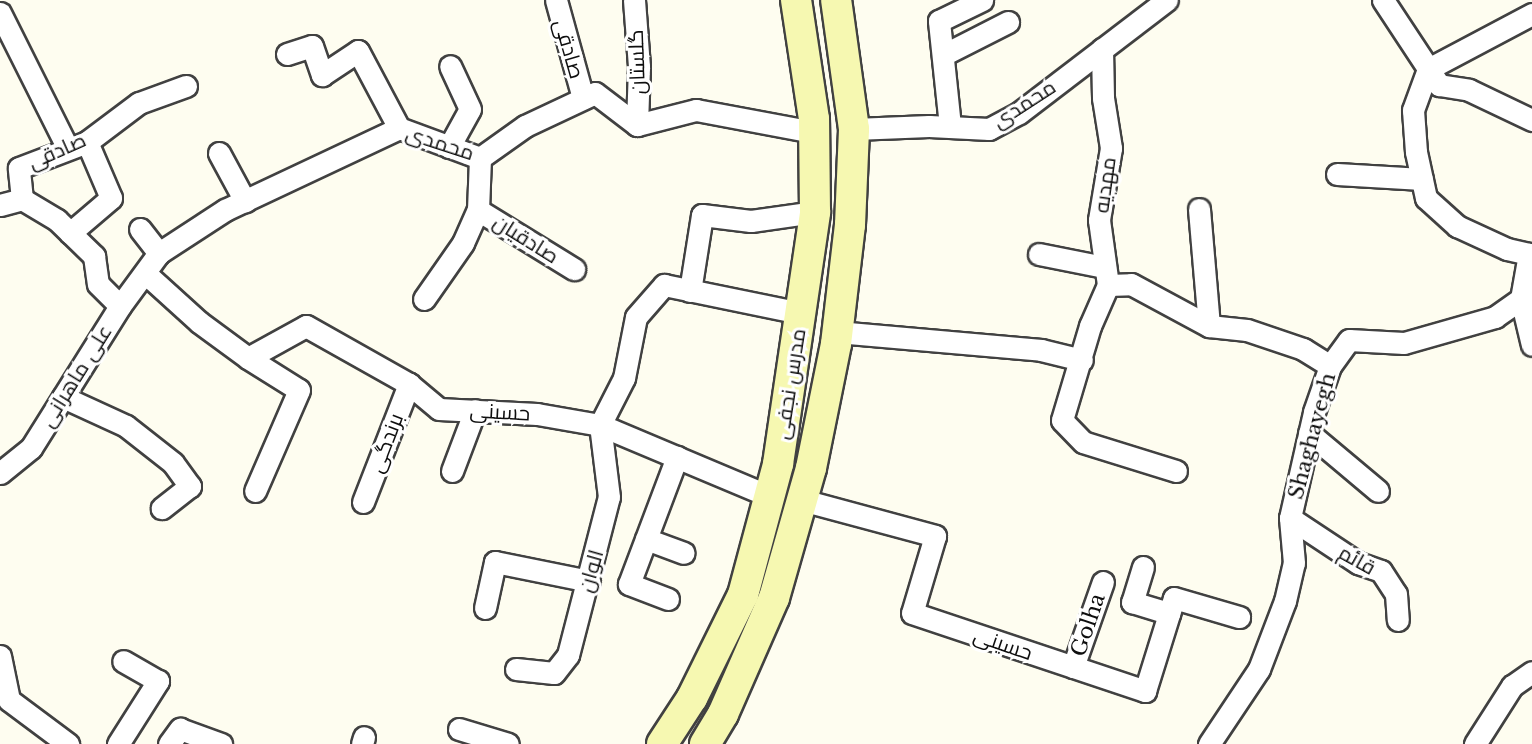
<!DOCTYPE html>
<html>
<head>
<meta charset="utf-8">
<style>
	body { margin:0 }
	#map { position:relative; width:1532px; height:744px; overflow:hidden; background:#fefdf0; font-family:"Libre Baskerville",Cairo,serif }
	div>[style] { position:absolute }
	.roads { filter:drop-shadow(2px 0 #414141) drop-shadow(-2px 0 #414141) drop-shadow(0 2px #414141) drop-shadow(0 -2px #414141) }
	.street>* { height:21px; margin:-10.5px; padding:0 10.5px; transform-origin:10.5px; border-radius:10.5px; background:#fff }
	.secondary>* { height:30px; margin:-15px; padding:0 15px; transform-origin:15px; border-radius:15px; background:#f6f8b1 }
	span { translate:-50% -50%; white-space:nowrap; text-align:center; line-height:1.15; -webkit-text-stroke:6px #fff; paint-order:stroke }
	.street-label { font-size:21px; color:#0e0e0e }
</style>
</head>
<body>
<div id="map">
	<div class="roads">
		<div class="street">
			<div style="left:556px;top:0;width:102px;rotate:74.6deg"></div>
			<div style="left:634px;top:0;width:67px;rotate:85.7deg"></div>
			<div style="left:639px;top:67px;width:58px;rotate:92deg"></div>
			<div style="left:1383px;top:0;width:102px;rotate:56.6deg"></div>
			<div style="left:1439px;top:85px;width:30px;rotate:9deg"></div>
			<div style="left:1469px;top:90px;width:70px;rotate:25.5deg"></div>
			<div style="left:0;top:13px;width:150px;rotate:63.4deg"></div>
			<div style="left:1532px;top:14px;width:118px;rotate:152.1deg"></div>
			<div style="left:1428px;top:69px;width:44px;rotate:110.1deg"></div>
			<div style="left:1413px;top:110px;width:42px;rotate:85.9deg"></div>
			<div style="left:1416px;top:152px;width:47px;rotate:77.7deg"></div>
			<div style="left:1426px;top:198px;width:42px;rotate:42.1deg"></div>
			<div style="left:1457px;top:226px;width:55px;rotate:24.7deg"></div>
			<div style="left:1507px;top:249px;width:26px;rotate:13deg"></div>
			<div style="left:1102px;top:49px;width:49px;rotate:88.8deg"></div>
			<div style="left:1103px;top:98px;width:51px;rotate:80.9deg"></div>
			<div style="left:1111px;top:148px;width:73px;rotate:99.5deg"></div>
			<div style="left:1099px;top:220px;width:66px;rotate:82.1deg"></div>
			<div style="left:287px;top:54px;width:26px;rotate:-18deg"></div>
			<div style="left:312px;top:46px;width:31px;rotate:71deg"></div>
			<div style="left:322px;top:75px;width:43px;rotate:-33.7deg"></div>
			<div style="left:358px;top:51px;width:87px;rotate:62deg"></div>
			<div style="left:943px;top:55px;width:73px;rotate:-26.9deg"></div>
			<div style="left:950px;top:126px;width:106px;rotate:-96deg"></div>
			<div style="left:939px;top:21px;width:48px;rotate:-26deg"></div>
			<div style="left:854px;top:129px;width:75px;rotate:-2.3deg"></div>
			<div style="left:929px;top:126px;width:60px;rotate:2.9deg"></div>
			<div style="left:989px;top:129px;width:34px;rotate:-28deg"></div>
			<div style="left:1019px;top:113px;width:186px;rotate:-37.4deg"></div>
			<div style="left:449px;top:147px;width:43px;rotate:-61.1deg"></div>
			<div style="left:470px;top:109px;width:47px;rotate:-114.9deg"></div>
			<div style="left:219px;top:153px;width:55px;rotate:61.6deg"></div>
			<div style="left:1337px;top:174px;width:85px;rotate:3.4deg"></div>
			<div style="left:22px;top:199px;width:31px;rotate:-96deg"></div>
			<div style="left:19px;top:168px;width:73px;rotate:-20.9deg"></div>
			<div style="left:87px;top:142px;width:65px;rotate:-36.9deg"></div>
			<div style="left:139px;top:103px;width:50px;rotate:-19.9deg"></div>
			<div style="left:0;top:205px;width:23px;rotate:-15deg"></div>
			<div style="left:22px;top:199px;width:41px;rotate:31deg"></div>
			<div style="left:57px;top:220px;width:52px;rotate:44.2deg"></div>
			<div style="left:94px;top:256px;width:28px;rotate:82deg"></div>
			<div style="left:98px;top:284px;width:31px;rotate:45deg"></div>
			<div style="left:1199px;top:209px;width:117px;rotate:85.1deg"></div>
			<div style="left:478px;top:210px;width:113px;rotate:31.6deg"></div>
			<div style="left:140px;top:229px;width:31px;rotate:52deg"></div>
			<div style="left:70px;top:233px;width:54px;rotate:-40.5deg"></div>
			<div style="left:111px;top:198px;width:61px;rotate:-113.2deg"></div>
			<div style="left:1039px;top:254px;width:66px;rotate:11.3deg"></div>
			<div style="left:145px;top:273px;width:73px;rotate:42.2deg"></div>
			<div style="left:199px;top:322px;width:61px;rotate:36.3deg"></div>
			<div style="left:248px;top:358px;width:66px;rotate:-28.9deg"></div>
			<div style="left:306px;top:326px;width:118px;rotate:29.4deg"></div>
			<div style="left:409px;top:384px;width:39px;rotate:40deg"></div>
			<div style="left:439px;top:409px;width:98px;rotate:2.9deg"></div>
			<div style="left:537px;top:414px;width:64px;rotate:9.9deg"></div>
			<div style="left:600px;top:425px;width:183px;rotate:22.8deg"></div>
			<div style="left:690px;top:291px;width:77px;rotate:-81deg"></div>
			<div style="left:702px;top:215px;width:49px;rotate:7deg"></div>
			<div style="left:751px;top:221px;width:65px;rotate:-8deg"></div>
			<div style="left:424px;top:299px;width:68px;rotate:-55.1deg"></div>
			<div style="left:463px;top:243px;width:36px;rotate:-66deg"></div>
			<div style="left:478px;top:210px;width:52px;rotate:-87.8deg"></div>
			<div style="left:1521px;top:299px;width:47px;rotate:76.6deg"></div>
			<div style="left:837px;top:332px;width:205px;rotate:5deg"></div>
			<div style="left:1041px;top:350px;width:42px;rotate:13.7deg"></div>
			<div style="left:248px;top:358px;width:60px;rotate:32.1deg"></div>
			<div style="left:299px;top:390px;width:110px;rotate:113.5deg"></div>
			<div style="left:63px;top:397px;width:69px;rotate:24.7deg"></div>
			<div style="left:126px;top:426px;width:60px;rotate:38.2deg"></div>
			<div style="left:173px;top:463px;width:29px;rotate:54deg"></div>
			<div style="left:190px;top:486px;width:36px;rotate:142deg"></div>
			<div style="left:1309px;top:433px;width:90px;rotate:40deg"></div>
			<div style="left:452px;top:471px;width:65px;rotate:-69.3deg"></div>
			<div style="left:1176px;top:471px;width:97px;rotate:-162.7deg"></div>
			<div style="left:1083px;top:442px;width:30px;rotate:-134deg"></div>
			<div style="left:1062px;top:420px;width:98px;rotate:-73.4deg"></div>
			<div style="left:1090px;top:326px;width:45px;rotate:-66.3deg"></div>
			<div style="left:1108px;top:285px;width:23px;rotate:-2deg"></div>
			<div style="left:1131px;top:284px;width:89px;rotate:28.3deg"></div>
			<div style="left:1209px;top:326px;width:38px;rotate:6deg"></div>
			<div style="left:1247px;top:330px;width:59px;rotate:18.7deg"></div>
			<div style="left:1303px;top:349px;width:32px;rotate:32deg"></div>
			<div style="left:0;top:473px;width:40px;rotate:-39deg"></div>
			<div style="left:31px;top:448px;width:168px;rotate:-57.9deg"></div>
			<div style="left:120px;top:306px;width:66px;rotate:-53.7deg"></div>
			<div style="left:159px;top:253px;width:79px;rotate:-33.1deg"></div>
			<div style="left:225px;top:210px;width:192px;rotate:-25.2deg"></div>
			<div style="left:399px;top:128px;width:86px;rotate:20.3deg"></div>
			<div style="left:480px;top:158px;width:55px;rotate:-35.4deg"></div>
			<div style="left:525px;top:126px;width:77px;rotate:-25.2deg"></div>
			<div style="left:595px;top:93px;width:53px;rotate:37.3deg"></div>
			<div style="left:637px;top:125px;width:61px;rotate:-14.3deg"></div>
			<div style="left:696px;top:110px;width:120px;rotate:10.6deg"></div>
			<div style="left:802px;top:500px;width:138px;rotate:15.1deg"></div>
			<div style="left:935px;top:536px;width:80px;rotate:106.6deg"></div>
			<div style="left:912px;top:613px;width:246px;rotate:18.5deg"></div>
			<div style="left:1145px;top:691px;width:97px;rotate:-72.7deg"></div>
			<div style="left:1174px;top:598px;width:68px;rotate:16.3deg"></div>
			<div style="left:363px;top:502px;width:127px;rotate:-68.7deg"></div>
			<div style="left:1290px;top:518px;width:82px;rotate:33.5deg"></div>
			<div style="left:1358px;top:563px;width:24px;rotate:19deg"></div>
			<div style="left:1381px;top:571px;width:27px;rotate:57deg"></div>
			<div style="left:1396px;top:594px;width:26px;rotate:86deg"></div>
			<div style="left:646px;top:539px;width:40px;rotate:20.2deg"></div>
			<div style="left:1143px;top:567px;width:37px;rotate:107deg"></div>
			<div style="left:1132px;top:602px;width:39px;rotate:17deg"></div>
			<div style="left:668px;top:599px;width:42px;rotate:-159deg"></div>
			<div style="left:629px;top:584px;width:136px;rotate:-69.3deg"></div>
			<div style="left:485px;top:608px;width:47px;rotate:-77.7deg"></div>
			<div style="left:495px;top:562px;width:96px;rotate:11.4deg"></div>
			<div style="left:0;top:656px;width:45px;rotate:78.4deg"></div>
			<div style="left:9px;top:700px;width:74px;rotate:36.7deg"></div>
			<div style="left:1073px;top:667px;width:90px;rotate:-70.6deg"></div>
			<div style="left:516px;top:669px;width:38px;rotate:6deg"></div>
			<div style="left:554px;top:673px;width:23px;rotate:-52deg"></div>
			<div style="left:568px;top:655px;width:163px;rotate:-75.5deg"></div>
			<div style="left:609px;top:497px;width:73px;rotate:-97.1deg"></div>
			<div style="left:600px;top:425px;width:53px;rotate:-62.9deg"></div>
			<div style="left:624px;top:378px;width:62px;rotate:-78.9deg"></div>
			<div style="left:636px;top:317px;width:43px;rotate:-48.8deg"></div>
			<div style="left:664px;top:285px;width:140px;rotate:11.6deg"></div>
			<div style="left:459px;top:729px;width:51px;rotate:17deg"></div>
			<div style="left:118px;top:744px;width:75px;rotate:-57.6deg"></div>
			<div style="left:158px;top:681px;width:40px;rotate:-150.3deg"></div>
			<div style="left:169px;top:744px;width:19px;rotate:-54deg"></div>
			<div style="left:180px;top:729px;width:44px;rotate:20.1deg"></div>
			<div style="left:362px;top:744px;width:7px;rotate:-74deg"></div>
			<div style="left:1209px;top:744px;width:90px;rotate:-56.3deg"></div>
			<div style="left:1259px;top:669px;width:73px;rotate:-69.1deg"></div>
			<div style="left:1285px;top:601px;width:39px;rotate:-77deg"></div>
			<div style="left:1294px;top:563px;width:45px;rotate:-95.1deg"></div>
			<div style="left:1290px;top:518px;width:109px;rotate:-77.2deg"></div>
			<div style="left:1314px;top:412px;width:49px;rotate:-70.8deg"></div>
			<div style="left:1330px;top:366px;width:32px;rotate:-54deg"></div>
			<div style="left:1349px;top:340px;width:55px;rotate:3.1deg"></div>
			<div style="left:1404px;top:343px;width:95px;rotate:-15.9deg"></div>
			<div style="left:1495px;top:317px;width:32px;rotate:-35deg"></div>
			<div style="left:1521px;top:299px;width:46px;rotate:-79.9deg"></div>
			<div style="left:1475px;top:744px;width:69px;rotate:-57.5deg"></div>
			<div style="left:1512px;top:686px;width:24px;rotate:-35deg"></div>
		</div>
		<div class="secondary">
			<div style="left:662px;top:744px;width:55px;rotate:-56.9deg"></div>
			<div style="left:692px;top:698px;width:115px;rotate:-63.7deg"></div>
			<div style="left:743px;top:595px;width:136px;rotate:-75deg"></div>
			<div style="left:778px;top:464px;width:255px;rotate:-81.6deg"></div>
			<div style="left:815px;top:212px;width:93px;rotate:-90.6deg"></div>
			<div style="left:814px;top:119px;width:120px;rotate:-98.6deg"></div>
			<div style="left:705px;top:744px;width:35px;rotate:-59deg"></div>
			<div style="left:723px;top:714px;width:127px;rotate:-66.3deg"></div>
			<div style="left:774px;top:598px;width:135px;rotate:-74.1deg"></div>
			<div style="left:811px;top:468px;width:126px;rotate:-78.6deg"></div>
			<div style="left:836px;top:344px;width:120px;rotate:-83.3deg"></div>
			<div style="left:850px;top:225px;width:96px;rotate:-87.6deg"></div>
			<div style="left:854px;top:129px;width:130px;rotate:-97.9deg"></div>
		</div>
	</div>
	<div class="street-label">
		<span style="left:569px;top:49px;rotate:74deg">صادقی</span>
		<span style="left:637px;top:62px;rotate:-92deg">گلستان</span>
		<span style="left:1024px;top:104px;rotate:-33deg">محمدی</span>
		<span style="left:440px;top:143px;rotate:18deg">محمدی</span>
		<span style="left:57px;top:151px;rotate:-24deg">صادقی</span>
		<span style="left:1105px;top:185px;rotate:-82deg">مهدیه</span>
		<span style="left:526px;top:239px;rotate:32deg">صادقیان</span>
		<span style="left:76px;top:376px;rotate:-58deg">علی ماهرانی</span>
		<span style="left:790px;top:384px;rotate:-81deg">مدرس نجفی</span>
		<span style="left:500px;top:412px;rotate:3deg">حسینی</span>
		<span style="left:1312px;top:436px;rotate:-75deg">Shaghayegh</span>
		<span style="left:386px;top:443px;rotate:-69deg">برندگی</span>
		<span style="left:1357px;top:560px;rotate:29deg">قائم</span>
		<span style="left:591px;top:571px;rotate:-74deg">الوان</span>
		<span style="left:1088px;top:625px;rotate:-71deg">Golha</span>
		<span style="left:1003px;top:644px;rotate:19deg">حسینی</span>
	</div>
</div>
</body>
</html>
